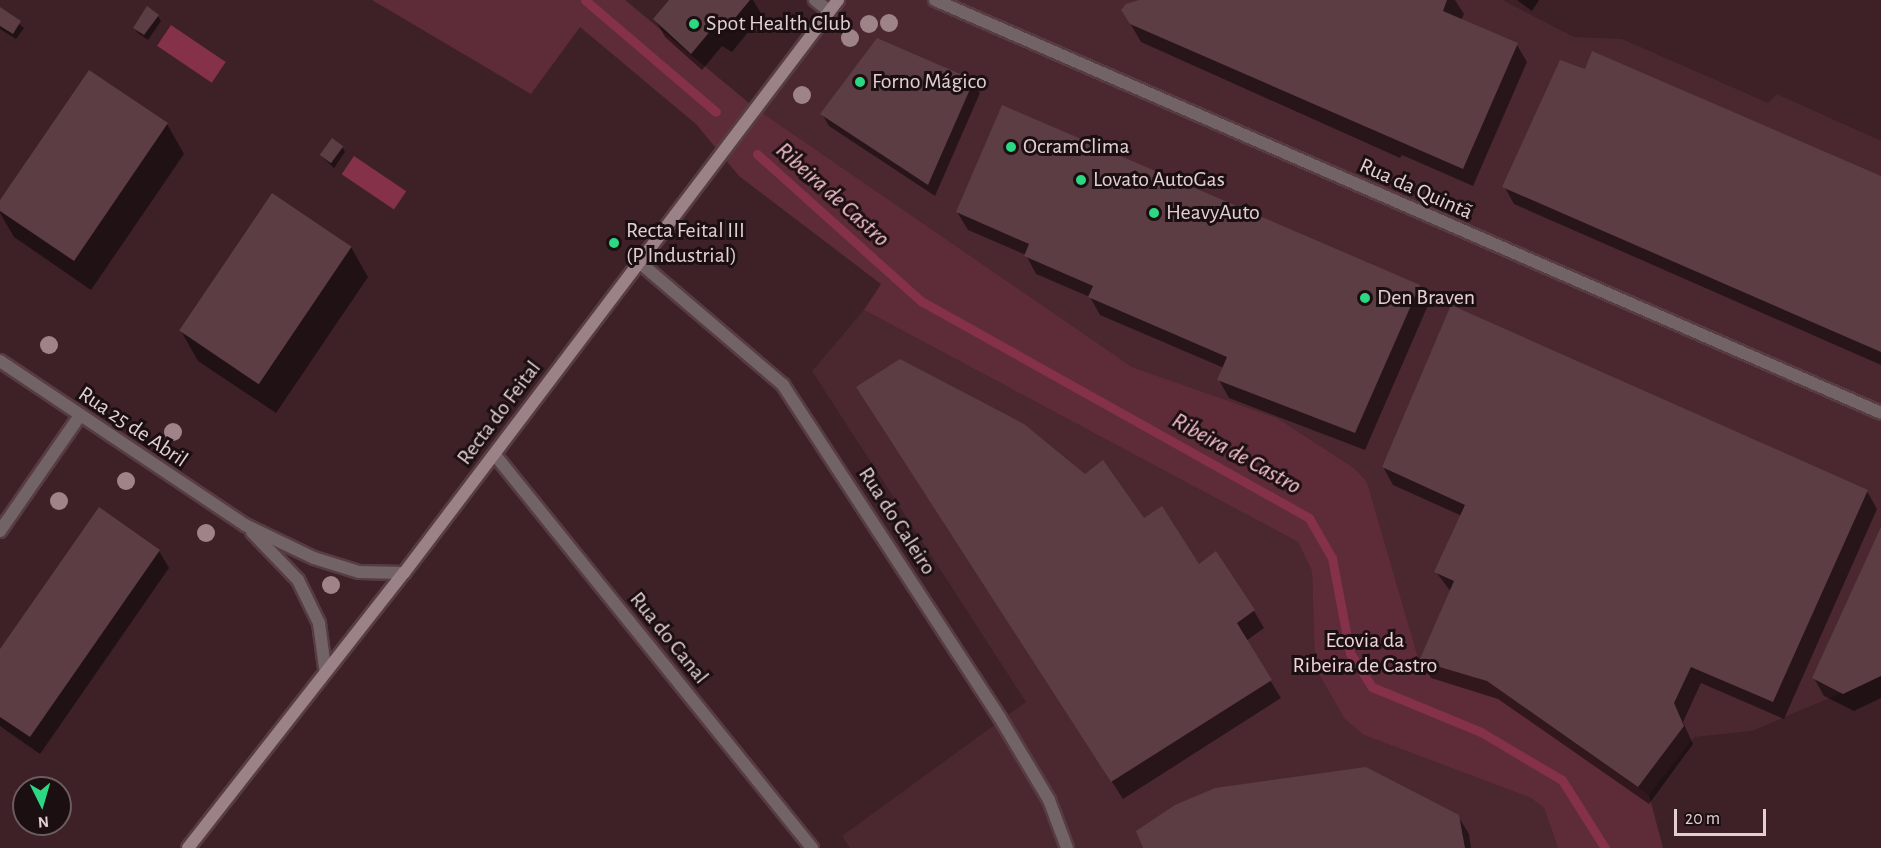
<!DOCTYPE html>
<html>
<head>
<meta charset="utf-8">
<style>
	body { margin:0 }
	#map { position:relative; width:1881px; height:848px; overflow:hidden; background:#3d2127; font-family:"Alegreya Sans",sans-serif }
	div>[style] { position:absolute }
	.built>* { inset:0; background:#4b2830 }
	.green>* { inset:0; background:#5e2c38 }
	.water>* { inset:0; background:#86314a; transform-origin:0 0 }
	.shadow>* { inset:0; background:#0007 }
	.stream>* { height:9px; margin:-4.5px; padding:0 4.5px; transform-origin:4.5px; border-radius:4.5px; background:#86314a }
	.building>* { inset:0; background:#5b3d43; transform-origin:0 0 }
	.roads { filter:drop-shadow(2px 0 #573d42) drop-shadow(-2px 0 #573d42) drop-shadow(0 2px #573d42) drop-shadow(0 -2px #573d42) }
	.lane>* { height:12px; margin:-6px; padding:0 6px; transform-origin:6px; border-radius:6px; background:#726366 }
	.street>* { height:12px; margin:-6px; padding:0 6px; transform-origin:6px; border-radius:6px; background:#726366 }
	.secondary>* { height:12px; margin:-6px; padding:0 6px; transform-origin:6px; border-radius:6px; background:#9a8287 }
	.trees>* { width:18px; height:18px; margin:-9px; border-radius:50%; background:#9e8389 }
	.dots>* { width:16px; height:16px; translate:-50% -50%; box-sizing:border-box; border:3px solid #1b0f11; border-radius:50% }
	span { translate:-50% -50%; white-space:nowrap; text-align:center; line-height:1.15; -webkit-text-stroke:6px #1b0f11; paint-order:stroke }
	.poi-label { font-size:22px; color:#e2cfd2 }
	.left { translate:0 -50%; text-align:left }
	.street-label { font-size:22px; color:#e2cfd2 }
	.park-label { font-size:22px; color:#eed4d9 }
	.water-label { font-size:24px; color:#f8c4ce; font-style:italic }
	.north { position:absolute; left:12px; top:776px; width:60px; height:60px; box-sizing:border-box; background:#1b0f11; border:2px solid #6b5c5e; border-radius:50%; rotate:175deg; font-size:16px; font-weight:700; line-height:24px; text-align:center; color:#e2cfd2 }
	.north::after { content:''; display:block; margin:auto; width:21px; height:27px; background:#2dd883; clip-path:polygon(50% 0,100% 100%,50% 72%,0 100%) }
	.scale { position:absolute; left:1674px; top:809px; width:92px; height:27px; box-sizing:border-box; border:3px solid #e2cfd2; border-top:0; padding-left:8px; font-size:18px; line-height:21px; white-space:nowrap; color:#e2cfd2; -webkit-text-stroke:4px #1b0f11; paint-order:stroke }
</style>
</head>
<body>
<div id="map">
	<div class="built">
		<div style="clip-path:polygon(838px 0,1502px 0,1574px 37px,1622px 39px,1768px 103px,1777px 94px,1881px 141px,1881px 676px,1752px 731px,1694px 737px,1649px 795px,1487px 681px,1419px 661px,1367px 482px,1354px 468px,1277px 418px,1132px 367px,755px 108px)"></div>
		<div style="clip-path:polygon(864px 310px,1298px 542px,1312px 571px,1315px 667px,1364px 735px,1531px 798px,1544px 808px,1558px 848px,850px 848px,842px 836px,1026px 702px,812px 371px)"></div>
	</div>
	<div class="green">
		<div style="clip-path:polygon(372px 0,625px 0,755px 108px,1132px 367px,1277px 418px,1354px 468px,1367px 482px,1419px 661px,1487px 681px,1649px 795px,1663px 848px,1558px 848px,1544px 808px,1531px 798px,1364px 735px,1345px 719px,1315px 667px,1312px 571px,1298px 542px,864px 310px,881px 284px,739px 176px,696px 124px,580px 27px,531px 94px)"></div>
	</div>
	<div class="water">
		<div style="left:171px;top:25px;width:66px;height:25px;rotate:34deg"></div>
		<div style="left:354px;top:156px;width:63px;height:22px;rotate:34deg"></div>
	</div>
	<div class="shadow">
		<div style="clip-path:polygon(671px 0,753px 0,762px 15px,732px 52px,722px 46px,702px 70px,665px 37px,655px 19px)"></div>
		<div style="clip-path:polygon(1145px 0,1455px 0,1464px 14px,1461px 20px,1517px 45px,1527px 62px,1473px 186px,1402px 155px,1400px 158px,1141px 42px,1123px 11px)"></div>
		<div style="clip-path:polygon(1517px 0,1539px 0,1532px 11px)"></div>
		<div style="clip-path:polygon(0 9px,24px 28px,16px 39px,0 29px)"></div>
		<div style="clip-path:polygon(158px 16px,161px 21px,148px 40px,138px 33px,134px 28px)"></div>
		<div style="clip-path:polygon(973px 81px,980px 93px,935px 196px,829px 126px,822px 114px)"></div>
		<div style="clip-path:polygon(167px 124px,184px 154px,91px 290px,14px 237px,0 213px,0 203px)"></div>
		<div style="clip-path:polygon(342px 147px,345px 152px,334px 168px,320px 155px)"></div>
		<div style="clip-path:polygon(1881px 178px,1881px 365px,1514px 204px,1504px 186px)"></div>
		<div style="clip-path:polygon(957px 212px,1418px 286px,1429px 303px,1365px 450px,1229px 398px,1219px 380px,1224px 368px,1100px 315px,1090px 297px,1036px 274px,1026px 255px,968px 230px)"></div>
		<div style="clip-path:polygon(351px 247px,368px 277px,276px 413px,198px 361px,181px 331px)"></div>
		<div style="clip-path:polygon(868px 405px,1085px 476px,1254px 611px,1264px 628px,1246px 641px,1281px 698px,1123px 799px)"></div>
		<div style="clip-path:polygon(1383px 467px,1867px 491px,1877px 509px,1784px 719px,1701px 683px,1683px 722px,1693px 744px,1649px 804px,1498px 699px,1431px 678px,1420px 661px,1451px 592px,1436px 572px,1462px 516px,1393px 485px)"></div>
		<div style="clip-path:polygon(1881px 531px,1881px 698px,1854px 711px,1824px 696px,1814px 678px)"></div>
		<div style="clip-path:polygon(159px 551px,169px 568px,40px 754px,0 726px,0 652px)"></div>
		<div style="clip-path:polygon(1458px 816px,1469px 834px,1471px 848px,1145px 848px)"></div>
	</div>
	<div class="stream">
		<div style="left:585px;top:0;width:172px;rotate:40.5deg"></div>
		<div style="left:757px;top:154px;width:220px;rotate:41.9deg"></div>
		<div style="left:921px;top:301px;width:445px;rotate:29.2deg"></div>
		<div style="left:1309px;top:518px;width:46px;rotate:60.1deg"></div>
		<div style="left:1332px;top:558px;width:97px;rotate:79.3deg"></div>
		<div style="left:1350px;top:653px;width:40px;rotate:57.1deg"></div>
		<div style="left:1372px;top:687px;width:118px;rotate:22.4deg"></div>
		<div style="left:1481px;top:732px;width:94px;rotate:30.7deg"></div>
		<div style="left:1562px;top:780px;width:80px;rotate:57.7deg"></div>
	</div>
	<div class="building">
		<div style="clip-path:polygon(669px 0,750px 0,721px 35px,712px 29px,691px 54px,653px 19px)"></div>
		<div style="clip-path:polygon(1139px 0,1447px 0,1443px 11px,1518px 43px,1463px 169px,1130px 24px,1121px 10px,1126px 4px)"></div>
		<div style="clip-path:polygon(147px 6px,159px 15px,144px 35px,133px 28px)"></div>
		<div style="clip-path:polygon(0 7px,21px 21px,13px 34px,0 26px)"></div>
		<div style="clip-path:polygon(877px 38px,974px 80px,928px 185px,820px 114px)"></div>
		<div style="clip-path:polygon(1592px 51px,1881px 176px,1881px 352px,1502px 187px,1560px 60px,1585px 69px)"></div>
		<div style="clip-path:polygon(89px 70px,168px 123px,74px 261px,0 211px,0 200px)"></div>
		<div style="clip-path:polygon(1002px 105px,1420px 285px,1355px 433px,1217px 380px,1227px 357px,1088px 297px,1093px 286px,1024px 256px,1029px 244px,956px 212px)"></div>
		<div style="left:332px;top:138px;width:14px;height:21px;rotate:36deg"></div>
		<div style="left:272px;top:193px;width:96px;height:166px;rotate:34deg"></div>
		<div style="clip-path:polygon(1451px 305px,1868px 490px,1773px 702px,1691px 667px,1674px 703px,1684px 726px,1638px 787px,1487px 681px,1419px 661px,1454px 581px,1434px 572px,1465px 505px,1382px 467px)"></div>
		<div style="clip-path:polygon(900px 359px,1024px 424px,1085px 474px,1103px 460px,1144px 518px,1162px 506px,1199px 564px,1216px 551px,1255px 610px,1237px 623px,1272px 680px,1111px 782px,856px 387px)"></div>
		<div style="clip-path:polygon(99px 507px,160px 550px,30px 737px,0 717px,0 649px)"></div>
		<div style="clip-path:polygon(1881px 527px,1881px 676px,1843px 694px,1812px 678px)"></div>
		<div style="clip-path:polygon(1366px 767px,1459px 815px,1465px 848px,1143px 848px,1136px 831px,1175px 805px,1215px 788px)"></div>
	</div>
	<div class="roads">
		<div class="lane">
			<div style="left:815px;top:0;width:18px;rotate:38deg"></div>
		</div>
		<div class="street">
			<div style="left:935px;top:0;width:1032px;rotate:23.58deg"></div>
			<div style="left:638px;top:261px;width:191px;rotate:40.5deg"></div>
			<div style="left:783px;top:385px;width:397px;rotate:56.9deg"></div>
			<div style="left:1000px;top:718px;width:96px;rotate:59.1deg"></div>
			<div style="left:1049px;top:800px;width:51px;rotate:69.4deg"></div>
			<div style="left:0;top:361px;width:295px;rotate:33.8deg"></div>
			<div style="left:245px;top:525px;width:76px;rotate:25.6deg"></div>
			<div style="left:314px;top:558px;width:47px;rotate:17.3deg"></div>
			<div style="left:359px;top:572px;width:45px;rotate:1.3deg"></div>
			<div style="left:495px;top:455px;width:505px;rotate:51.11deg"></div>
			<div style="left:0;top:531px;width:139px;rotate:-55.3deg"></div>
			<div style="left:252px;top:532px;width:66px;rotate:46.2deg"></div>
			<div style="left:298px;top:580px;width:48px;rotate:64deg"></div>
			<div style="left:319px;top:623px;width:45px;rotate:82.4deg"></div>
		</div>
		<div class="secondary">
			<div style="left:188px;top:848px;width:350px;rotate:-51.9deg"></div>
			<div style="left:404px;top:573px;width:719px;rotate:-52.86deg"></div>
		</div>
	</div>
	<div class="trees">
		<div style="left:889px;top:23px"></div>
		<div style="left:869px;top:24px"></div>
		<div style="left:850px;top:38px"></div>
		<div style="left:802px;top:95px"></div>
		<div style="left:49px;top:345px"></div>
		<div style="left:173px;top:432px"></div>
		<div style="left:126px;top:481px"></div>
		<div style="left:59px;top:501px"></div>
		<div style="left:206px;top:533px"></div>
		<div style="left:331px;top:585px"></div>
	</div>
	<div class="dots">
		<div style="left:694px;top:24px;background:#2dd883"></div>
		<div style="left:860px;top:82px;background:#2dd883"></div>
		<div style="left:1011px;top:147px;background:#2dd883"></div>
		<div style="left:1081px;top:180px;background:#2dd883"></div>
		<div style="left:1154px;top:213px;background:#2dd883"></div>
		<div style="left:614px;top:243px;background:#2dd883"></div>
		<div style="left:1365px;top:298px;background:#2dd883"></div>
	</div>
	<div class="poi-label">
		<span class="left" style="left:706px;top:24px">Spot Health Club</span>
		<span class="left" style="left:872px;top:82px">Forno Mágico</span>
		<span class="left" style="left:1023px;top:147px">OcramClima</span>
		<span class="left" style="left:1093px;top:180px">Lovato AutoGas</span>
		<span class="left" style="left:1166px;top:213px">HeavyAuto</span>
		<span class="left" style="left:626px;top:243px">Recta Feital III<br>(P Industrial)</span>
		<span class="left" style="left:1377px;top:298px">Den Braven</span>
	</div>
	<div class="street-label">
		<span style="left:1416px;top:189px;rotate:24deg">Rua da Quintã</span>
		<span style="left:499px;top:413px;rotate:-53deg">Recta do Feital</span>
		<span style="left:133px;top:427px;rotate:34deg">Rua 25 de Abril</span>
		<span style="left:897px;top:521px;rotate:57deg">Rua do Caleiro</span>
		<span style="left:669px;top:638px;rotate:51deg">Rua do Canal</span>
	</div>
	<div class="park-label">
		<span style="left:1365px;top:653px">Ecovia da<br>Ribeira de Castro</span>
	</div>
	<div class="water-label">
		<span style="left:832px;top:195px;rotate:42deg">Ribeira de Castro</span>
		<span style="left:1236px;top:454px;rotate:29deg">Ribeira de Castro</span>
	</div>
	<div class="north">N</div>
	<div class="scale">20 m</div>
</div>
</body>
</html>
